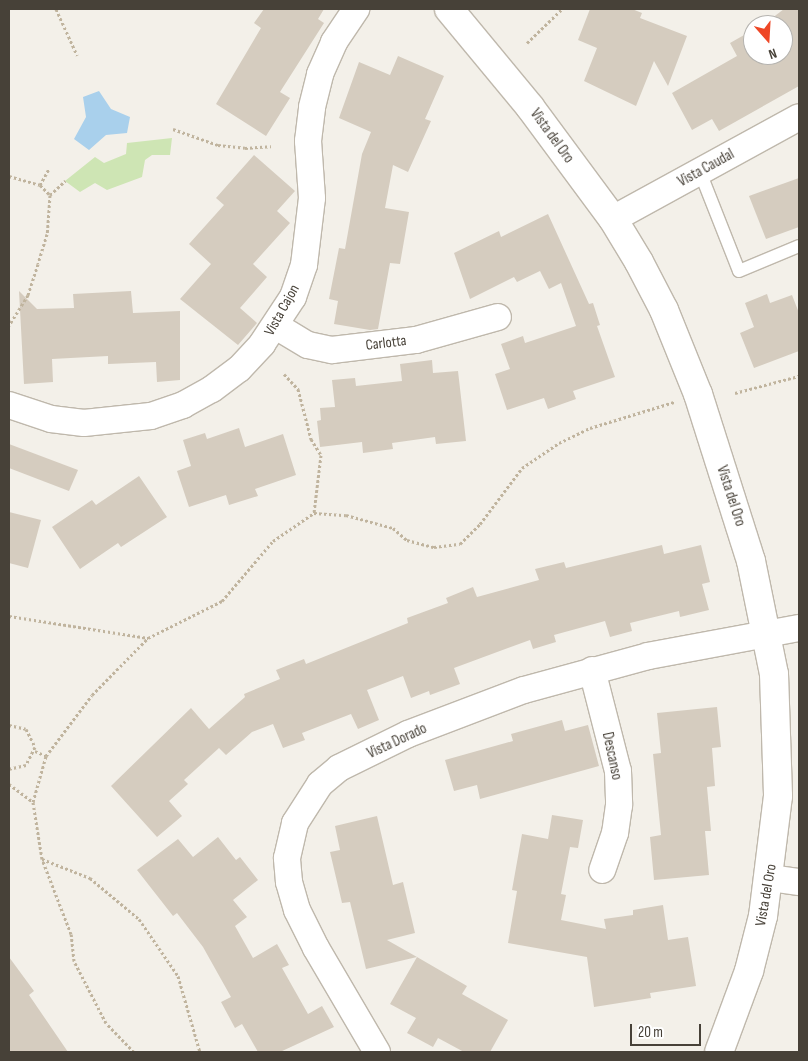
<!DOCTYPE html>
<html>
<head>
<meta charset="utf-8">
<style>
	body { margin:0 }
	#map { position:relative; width:808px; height:1061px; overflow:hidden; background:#f3f0e9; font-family:"Sofia Sans Condensed",sans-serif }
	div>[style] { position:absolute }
	.green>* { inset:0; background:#cee5b4 }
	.water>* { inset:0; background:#a9d0ec }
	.building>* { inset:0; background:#d5ccbf }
	.path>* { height:3px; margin-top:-1.5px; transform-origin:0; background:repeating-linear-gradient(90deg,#c0b49e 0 2.5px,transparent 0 5px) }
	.roads { filter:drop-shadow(1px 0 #bfb8ac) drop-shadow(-1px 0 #bfb8ac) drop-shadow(0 1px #bfb8ac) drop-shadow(0 -1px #bfb8ac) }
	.service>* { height:12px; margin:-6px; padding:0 6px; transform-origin:6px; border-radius:6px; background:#fff }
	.minor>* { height:26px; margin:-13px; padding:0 13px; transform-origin:13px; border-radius:13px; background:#fff }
	.tertiary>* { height:28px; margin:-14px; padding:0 14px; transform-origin:14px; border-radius:14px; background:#fff }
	span { translate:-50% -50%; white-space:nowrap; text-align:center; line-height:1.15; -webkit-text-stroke:4px #fff; paint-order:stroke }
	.street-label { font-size:15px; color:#474138 }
	.frame { position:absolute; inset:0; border:10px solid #474138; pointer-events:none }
	.north { position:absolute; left:743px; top:15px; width:50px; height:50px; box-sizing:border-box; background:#fff; border:1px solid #b5b3af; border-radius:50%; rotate:161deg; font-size:14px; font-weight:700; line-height:20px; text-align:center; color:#474138 }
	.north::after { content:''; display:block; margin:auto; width:18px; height:22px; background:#ee4726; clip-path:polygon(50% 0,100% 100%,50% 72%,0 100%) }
	.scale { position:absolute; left:630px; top:1024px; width:71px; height:22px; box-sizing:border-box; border:2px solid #474138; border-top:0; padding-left:6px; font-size:15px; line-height:18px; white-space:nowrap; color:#474138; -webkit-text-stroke:4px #fff; paint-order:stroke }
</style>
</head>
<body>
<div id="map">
	<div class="green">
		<div style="clip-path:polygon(172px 138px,170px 155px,152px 155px,145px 160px,142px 177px,107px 190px,95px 183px,80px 192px,65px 181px,95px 157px,104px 163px,126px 154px,127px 143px)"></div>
	</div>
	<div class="water">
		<div style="clip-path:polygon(99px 91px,111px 109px,130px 117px,127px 133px,106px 135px,89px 150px,74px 139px,86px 117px,83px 97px)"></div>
	</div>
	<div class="building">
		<div style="clip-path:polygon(264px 9px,324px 9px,318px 19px,324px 23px,280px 92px,290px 98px,266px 136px,216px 104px,261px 28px,254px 23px)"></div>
		<div style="clip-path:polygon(590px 9px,632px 9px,642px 13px,640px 18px,687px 36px,668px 86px,654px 61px,636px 106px,584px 81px,597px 48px,578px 40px)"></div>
		<div style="clip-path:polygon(784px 9px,799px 9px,799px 86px,719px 131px,712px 119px,692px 130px,672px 93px,737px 56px,730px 43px,753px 30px,753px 55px,783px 55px,783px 25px,763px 25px)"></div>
		<div style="clip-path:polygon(398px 56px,444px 76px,425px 119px,431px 121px,408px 172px,393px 165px,385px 208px,409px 212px,400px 264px,390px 263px,378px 329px,370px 330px,334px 324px,338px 301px,329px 299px,339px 248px,345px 249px,362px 154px,371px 132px,339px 118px,359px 62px,390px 75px)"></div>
		<div style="clip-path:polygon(254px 155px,295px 191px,277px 211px,290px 223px,253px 264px,267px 277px,240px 308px,257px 323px,238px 345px,180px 299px,211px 264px,189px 244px,224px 205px,216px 198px)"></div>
		<div style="clip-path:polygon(799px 178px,799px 227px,766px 239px,749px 196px)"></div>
		<div style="clip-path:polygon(548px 214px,589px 304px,593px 303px,600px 325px,597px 326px,615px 377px,573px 391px,576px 399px,548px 409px,544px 398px,507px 410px,495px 374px,510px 369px,501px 344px,523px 336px,525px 343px,576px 326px,561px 283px,549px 289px,540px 271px,517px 282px,514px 277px,470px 299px,454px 253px,499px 231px,501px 237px)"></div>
		<div style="clip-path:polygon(19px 291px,37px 309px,74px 308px,73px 294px,131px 291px,133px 313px,180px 311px,180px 380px,157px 382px,156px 362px,108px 364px,108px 356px,52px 359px,53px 382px,24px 384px)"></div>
		<div style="clip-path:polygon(767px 294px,770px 303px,792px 295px,799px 313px,799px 351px,754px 368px,740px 333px,754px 327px,745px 303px)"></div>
		<div style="clip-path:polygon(432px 360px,433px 373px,458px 371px,466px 441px,436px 444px,435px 437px,392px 443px,393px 449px,363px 453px,362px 442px,320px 447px,317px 421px,321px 420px,320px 408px,335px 407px,332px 380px,355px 378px,356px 386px,402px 381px,400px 364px)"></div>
		<div style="clip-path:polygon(239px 428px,245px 447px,283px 434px,296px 475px,255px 489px,258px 496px,229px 505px,226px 495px,189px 507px,177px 471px,191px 466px,183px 440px,205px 433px,207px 439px)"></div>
		<div style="clip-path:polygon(9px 444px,78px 470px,69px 491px,9px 468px)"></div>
		<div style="clip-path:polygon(139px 476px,167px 517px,121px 547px,118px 543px,80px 569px,52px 527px,92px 500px,96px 505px)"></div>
		<div style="clip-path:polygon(9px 512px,41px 520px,28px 568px,9px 563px)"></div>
		<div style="clip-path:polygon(662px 545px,664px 554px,701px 545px,710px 582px,702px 584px,709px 610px,680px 617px,679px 611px,630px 623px,632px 631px,610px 637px,605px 621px,554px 635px,556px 642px,533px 649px,530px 640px,454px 668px,460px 684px,430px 695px,429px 691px,411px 698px,403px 676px,367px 690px,379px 720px,358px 729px,351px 714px,302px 733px,305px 740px,283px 748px,273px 724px,252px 732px,226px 755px,219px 748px,184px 780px,188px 784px,169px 801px,182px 816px,157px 837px,111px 786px,191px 708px,209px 729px,245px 697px,244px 694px,280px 679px,276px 670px,304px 659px,306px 664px,408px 623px,407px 618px,448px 603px,446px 598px,473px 587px,477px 597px,539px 580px,535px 569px,564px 562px,566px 568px)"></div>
		<div style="clip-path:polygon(717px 707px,721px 747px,712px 748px,715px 786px,707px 787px,711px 831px,705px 831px,709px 875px,654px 880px,650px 837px,661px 835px,653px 754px,661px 753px,657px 713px)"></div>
		<div style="clip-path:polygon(562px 720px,565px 731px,588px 725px,599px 766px,480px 799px,477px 785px,454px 791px,445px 760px,513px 741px,511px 734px)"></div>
		<div style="clip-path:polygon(552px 815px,583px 820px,578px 848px,570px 847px,561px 894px,566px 895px,561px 920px,606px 929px,604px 919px,633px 915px,633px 910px,663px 905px,668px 940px,688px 937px,696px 986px,650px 993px,651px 998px,594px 1007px,587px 957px,508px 943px,517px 891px,512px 890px,522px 834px,548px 839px)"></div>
		<div style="clip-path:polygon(377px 816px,393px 885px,403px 882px,415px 933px,387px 940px,417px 957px,366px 969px,350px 902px,342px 903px,330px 852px,340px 850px,335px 826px)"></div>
		<div style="clip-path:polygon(218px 837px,236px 860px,240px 857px,258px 880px,233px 900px,247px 917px,235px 926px,253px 958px,277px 944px,289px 965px,282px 968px,308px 1014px,322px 1006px,334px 1027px,280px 1052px,258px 1052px,242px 1024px,235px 1028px,221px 1002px,231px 997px,203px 947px,177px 913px,173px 916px,137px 870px,178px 839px,193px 857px)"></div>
		<div style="clip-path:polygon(9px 957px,34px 991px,29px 995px,68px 1052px,9px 1052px)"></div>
		<div style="clip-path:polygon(417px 957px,467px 986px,462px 994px,508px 1020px,490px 1052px,464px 1052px,438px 1038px,433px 1047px,407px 1033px,416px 1018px,390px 1004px)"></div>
	</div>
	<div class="path">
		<div style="left:56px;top:9px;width:51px;rotate:65.5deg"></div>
		<div style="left:527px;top:43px;width:49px;rotate:-44.2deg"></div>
		<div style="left:173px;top:129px;width:48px;rotate:19.6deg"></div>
		<div style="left:218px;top:145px;width:27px;rotate:6deg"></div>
		<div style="left:245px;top:148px;width:26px;rotate:-4deg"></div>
		<div style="left:9px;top:176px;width:32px;rotate:16deg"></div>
		<div style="left:40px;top:185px;width:14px;rotate:45deg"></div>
		<div style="left:50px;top:195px;width:39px;rotate:94deg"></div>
		<div style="left:47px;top:234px;width:31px;rotate:107deg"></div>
		<div style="left:38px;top:264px;width:33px;rotate:108deg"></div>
		<div style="left:28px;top:295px;width:36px;rotate:122deg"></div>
		<div style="left:40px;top:185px;width:18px;rotate:-61deg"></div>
		<div style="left:50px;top:195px;width:21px;rotate:-43deg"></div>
		<div style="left:284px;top:374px;width:21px;rotate:47deg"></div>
		<div style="left:298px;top:389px;width:52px;rotate:75.4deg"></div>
		<div style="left:311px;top:439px;width:19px;rotate:58deg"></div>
		<div style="left:321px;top:455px;width:58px;rotate:96.9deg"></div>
		<div style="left:735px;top:393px;width:66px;rotate:-14.9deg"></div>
		<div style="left:9px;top:616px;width:141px;rotate:9deg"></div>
		<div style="left:9px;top:725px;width:17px;rotate:13deg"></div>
		<div style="left:26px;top:729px;width:20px;rotate:63deg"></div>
		<div style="left:35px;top:747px;width:20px;rotate:117deg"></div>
		<div style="left:26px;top:765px;width:17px;rotate:167deg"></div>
		<div style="left:35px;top:751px;width:12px;rotate:24deg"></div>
		<div style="left:9px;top:784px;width:30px;rotate:37deg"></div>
		<div style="left:42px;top:859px;width:52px;rotate:21.6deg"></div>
		<div style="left:90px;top:878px;width:64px;rotate:39.9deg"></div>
		<div style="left:139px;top:919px;width:69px;rotate:55.6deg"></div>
		<div style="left:178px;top:976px;width:79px;rotate:73.9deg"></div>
		<div style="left:134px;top:1052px;width:40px;rotate:-134deg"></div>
		<div style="left:106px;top:1023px;width:70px;rotate:-117.3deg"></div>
		<div style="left:74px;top:961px;width:27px;rotate:-96deg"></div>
		<div style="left:71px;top:934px;width:80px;rotate:-111.1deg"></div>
		<div style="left:42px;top:859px;width:58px;rotate:-99deg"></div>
		<div style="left:33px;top:802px;width:48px;rotate:-74.2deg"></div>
		<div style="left:46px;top:756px;width:76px;rotate:-53deg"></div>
		<div style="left:92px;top:695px;width:80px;rotate:-45.5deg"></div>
		<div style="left:148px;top:638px;width:83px;rotate:-26.6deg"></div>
		<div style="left:222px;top:601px;width:79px;rotate:-49.6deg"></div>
		<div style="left:273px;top:541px;width:50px;rotate:-34.3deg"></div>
		<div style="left:314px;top:513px;width:32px;rotate:4deg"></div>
		<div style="left:346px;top:515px;width:49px;rotate:15.5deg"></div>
		<div style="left:393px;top:528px;width:18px;rotate:41deg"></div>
		<div style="left:407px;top:540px;width:28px;rotate:15deg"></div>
		<div style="left:434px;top:547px;width:26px;rotate:-7deg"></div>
		<div style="left:460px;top:544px;width:28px;rotate:-45deg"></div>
		<div style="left:480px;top:524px;width:70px;rotate:-53.1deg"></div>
		<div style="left:522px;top:468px;width:45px;rotate:-34deg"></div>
		<div style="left:559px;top:443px;width:34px;rotate:-26deg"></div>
		<div style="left:590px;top:428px;width:88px;rotate:-17.2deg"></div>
	</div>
	<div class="roads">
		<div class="service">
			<div style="left:700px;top:172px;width:106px;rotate:68.5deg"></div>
			<div style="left:739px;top:271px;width:65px;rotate:-22.6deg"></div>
		</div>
		<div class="minor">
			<div style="left:613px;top:219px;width:212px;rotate:-28.7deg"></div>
			<div style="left:276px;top:326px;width:37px;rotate:31deg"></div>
			<div style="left:308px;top:345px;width:25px;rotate:12deg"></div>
			<div style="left:332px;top:350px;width:85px;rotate:-6.8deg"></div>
			<div style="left:416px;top:340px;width:85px;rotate:-15.7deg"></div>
			<div style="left:9px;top:405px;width:44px;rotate:18.4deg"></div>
			<div style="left:51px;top:419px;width:33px;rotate:7deg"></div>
			<div style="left:84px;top:423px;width:67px;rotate:-6deg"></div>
			<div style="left:151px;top:416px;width:34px;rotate:-19deg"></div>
			<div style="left:183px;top:405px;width:33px;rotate:-29deg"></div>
			<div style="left:212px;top:389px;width:34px;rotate:-37deg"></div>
			<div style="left:239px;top:369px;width:34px;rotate:-47deg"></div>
			<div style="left:262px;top:344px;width:56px;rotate:-56.6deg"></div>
			<div style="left:293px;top:297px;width:34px;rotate:-71deg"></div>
			<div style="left:304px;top:265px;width:67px;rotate:-83.2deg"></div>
			<div style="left:312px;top:198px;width:57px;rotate:-94deg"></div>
			<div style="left:308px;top:141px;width:34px;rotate:-83deg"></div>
			<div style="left:312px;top:107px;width:34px;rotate:-76deg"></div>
			<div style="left:320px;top:74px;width:35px;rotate:-66deg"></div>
			<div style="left:334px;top:42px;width:40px;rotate:-56deg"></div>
			<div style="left:592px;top:670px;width:104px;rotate:75.6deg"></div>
			<div style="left:618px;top:771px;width:34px;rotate:88deg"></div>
			<div style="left:619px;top:805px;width:28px;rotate:98deg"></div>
			<div style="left:615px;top:833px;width:39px;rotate:109deg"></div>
			<div style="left:770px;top:878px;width:29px;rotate:8deg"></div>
			<div style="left:377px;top:1052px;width:121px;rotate:-120.4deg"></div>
			<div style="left:316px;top:948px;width:42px;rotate:-116.6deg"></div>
			<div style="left:297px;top:910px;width:29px;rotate:-106deg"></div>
			<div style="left:289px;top:882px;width:24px;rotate:-95deg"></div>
			<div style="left:287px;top:858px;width:36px;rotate:-77deg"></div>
			<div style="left:295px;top:823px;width:46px;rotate:-57.3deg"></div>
			<div style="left:320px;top:784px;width:25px;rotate:-40deg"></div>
			<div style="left:339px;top:768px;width:77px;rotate:-26.2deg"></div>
			<div style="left:408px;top:734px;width:124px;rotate:-20.8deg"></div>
			<div style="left:524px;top:690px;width:129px;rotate:-15.3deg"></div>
			<div style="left:648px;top:656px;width:154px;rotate:-10.5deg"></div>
		</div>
		<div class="tertiary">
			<div style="left:449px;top:9px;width:127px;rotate:50.4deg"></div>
			<div style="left:530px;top:107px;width:139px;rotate:53.5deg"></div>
			<div style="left:613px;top:219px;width:50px;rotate:58.8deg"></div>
			<div style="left:639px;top:262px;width:54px;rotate:62.5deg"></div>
			<div style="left:664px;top:310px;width:91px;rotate:68deg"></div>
			<div style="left:698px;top:394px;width:175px;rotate:72.4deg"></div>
			<div style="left:751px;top:561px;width:115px;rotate:78.5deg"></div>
			<div style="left:774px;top:674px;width:122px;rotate:88.1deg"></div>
			<div style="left:778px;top:796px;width:121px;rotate:97.1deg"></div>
			<div style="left:763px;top:916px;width:57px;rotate:104.3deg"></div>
			<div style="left:749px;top:971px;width:86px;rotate:110.3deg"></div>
		</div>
	</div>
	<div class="street-label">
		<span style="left:552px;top:136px;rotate:54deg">Vista del Oro</span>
		<span style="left:706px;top:168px;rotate:-29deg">Vista Caudal</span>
		<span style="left:282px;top:310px;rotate:-61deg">Vista Cajon</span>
		<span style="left:386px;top:343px;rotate:-7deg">Carlotta</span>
		<span style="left:731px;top:496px;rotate:72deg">Vista del Oro</span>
		<span style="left:397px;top:741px;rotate:-25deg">Vista Dorado</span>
		<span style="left:612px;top:756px;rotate:78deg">Descanso</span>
		<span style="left:766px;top:895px;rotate:-80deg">Vista del Oro</span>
	</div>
	<div class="frame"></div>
	<div class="north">N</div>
	<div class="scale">20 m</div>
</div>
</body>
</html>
